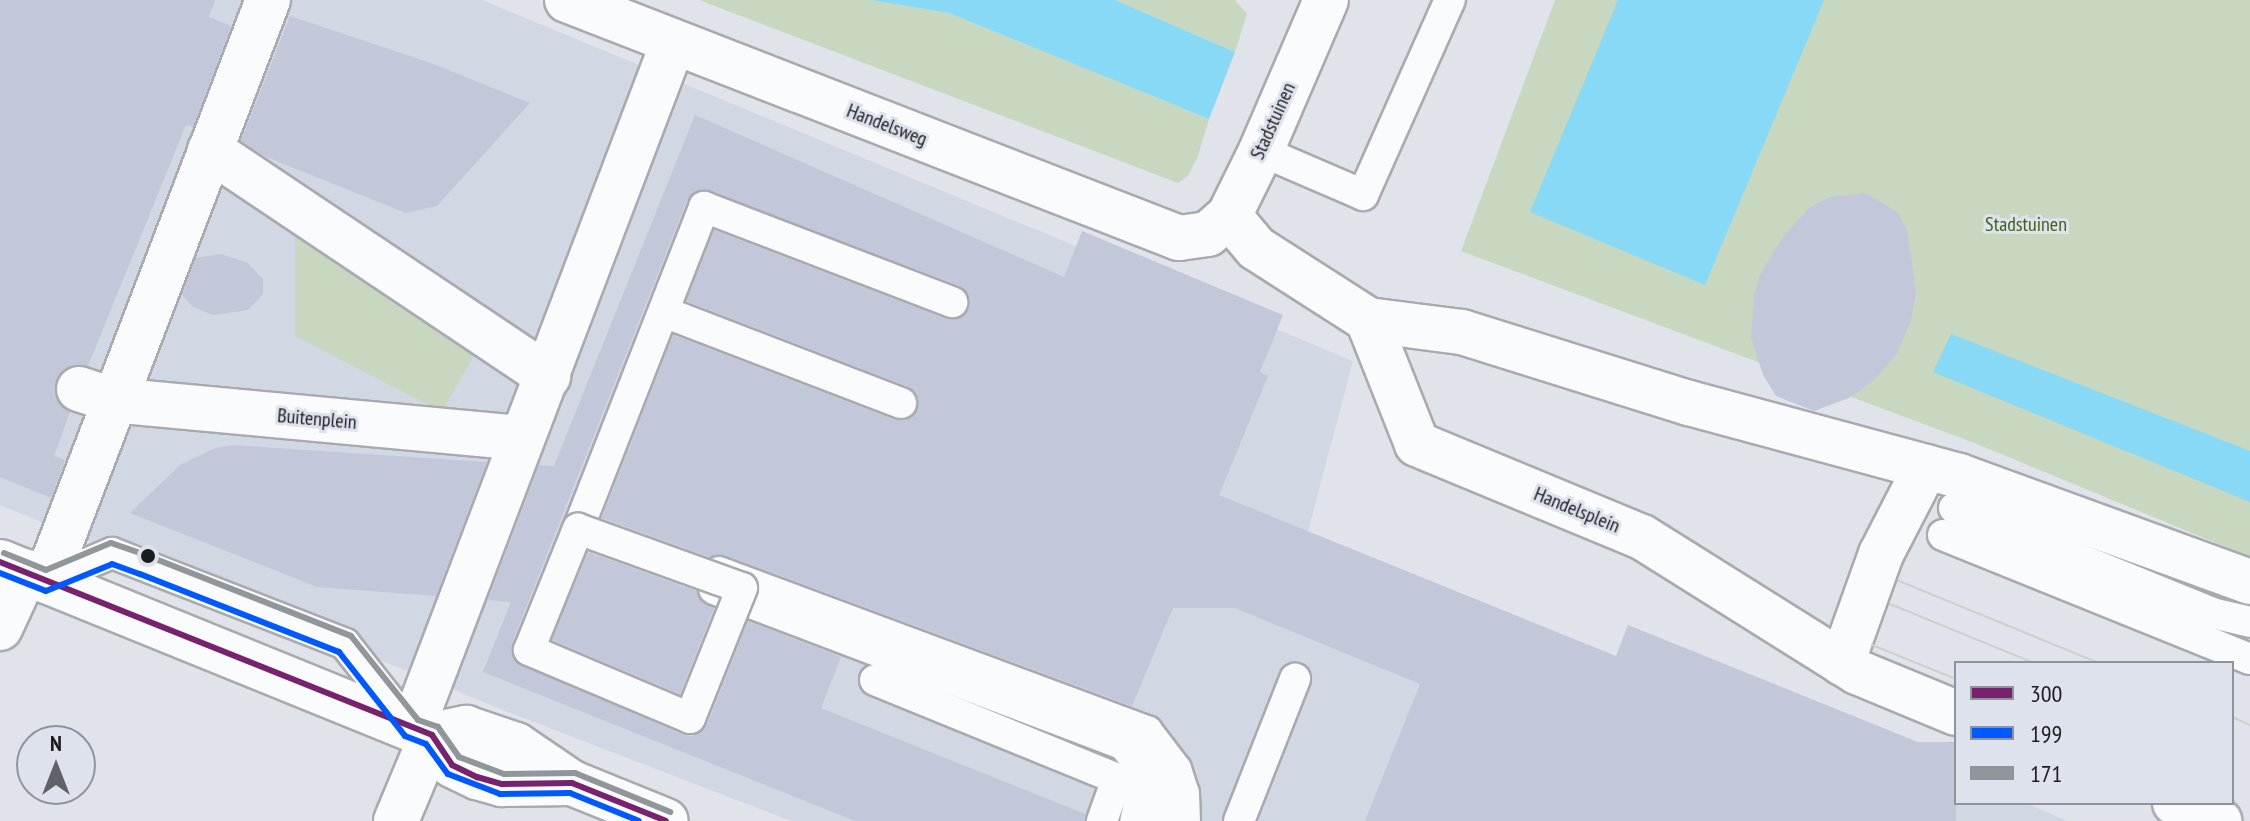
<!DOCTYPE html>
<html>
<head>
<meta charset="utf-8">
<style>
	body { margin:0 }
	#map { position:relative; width:2250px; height:821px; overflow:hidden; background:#e0e3ea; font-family:"PT Sans Narrow",sans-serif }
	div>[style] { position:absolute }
	.built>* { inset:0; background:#d2d7e4 }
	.green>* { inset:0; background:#c7d7c0 }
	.water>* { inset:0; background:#88d9f5 }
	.building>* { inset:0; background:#c2c8da }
	.roads { filter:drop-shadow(2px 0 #a8aaaf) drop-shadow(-2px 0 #a8aaaf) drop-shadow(0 2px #a8aaaf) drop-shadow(0 -2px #a8aaaf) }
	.lane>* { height:30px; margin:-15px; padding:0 15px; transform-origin:15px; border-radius:15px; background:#fafbfc }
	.street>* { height:44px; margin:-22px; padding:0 22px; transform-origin:22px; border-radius:22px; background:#fafbfc }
	.tram>* { height:2px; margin:-1px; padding:0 1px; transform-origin:1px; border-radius:1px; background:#cdcfd0 }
	.bridges { filter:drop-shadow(2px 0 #a8aaaf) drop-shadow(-2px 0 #a8aaaf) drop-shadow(0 2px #a8aaaf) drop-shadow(0 -2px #a8aaaf) }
	.lane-bridge>* { height:30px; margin:-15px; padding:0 15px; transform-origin:15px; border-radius:15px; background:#fafbfc }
	.bus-1>* { height:6px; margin:-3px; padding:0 3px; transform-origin:3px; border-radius:3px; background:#77216f }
	.bus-2>* { height:6px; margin:-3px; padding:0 3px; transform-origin:3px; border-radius:3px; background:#0059ff }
	.bus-3>* { height:6px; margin:-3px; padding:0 3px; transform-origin:3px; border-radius:3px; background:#91969a }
	.dots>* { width:22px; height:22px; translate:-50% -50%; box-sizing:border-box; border:4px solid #dde2ed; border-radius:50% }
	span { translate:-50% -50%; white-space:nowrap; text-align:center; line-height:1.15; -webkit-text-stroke:6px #dde2ed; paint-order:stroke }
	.street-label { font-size:20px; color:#1b1c20 }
	.park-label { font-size:20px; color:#3e6413 }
	.legend { position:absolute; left:1954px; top:661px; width:280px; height:144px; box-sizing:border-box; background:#dde2ed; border:2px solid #8f939b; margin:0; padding:10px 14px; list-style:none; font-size:24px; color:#1b1c20 }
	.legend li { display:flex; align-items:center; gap:16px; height:40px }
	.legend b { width:40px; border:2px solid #8f939b }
	.north { position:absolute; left:16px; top:725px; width:80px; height:80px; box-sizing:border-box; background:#dde2ed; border:2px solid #8f939b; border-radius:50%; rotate:0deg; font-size:22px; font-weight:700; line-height:32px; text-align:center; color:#1b1c20 }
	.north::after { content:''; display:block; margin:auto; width:28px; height:36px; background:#606267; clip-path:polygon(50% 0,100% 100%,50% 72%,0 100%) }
</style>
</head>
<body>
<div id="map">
	<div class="built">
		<div style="clip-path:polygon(0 0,482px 0,1353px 361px,1306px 539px,1956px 803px,2025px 803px,2068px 821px,791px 821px,508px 712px,0 505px)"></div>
	</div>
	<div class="green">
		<div style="clip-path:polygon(699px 0,870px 0,949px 13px,1209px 119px,1198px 156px,1188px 176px,1178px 183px)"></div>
		<div style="clip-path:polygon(1115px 0,1235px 0,1247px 14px,1235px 52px)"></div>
		<div style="clip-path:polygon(1555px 0,2250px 0,2250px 557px,1977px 444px,1461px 251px)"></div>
		<div style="clip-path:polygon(295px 236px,480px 345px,442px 412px,295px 336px)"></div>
	</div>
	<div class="water">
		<div style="clip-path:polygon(870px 0,1115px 0,1235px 52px,1209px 119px,949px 13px)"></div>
		<div style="clip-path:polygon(1618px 0,1824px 0,1705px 285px,1530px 212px)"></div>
		<div style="clip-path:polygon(1951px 334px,2250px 451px,2250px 502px,1933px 372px)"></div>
	</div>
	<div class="building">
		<div style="clip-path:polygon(0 0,215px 0,209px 17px,231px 26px,193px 127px,186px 125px,88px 366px,73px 365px,62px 371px,56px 380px,55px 395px,60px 405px,70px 412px,54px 456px,65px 460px,51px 498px,0 477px)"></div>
		<div style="clip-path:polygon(290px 16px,431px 63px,530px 103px,437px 206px,406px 213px,264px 156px,241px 141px)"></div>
		<div style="clip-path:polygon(695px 115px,1064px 277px,1082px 231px,1283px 315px,1260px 372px,1268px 376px,1219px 495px,1616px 656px,1628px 625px,1918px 742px,1956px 742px,1956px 821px,1365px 821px,1420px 684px,1235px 608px,1173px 608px,1132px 706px,725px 555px,709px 557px,602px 518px,673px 335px,895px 420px,905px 421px,917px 410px,919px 399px,907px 386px,686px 301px,714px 230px,946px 319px,963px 316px,969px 308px,966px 291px,958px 285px,702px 189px,687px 200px,512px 643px,514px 660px,683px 735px,693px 736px,707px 725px,748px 621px,841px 657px,821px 708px,1085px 814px,1084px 821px,855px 821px,483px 672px,511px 602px,488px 600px,539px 465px,554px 466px)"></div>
		<div style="clip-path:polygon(1866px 193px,1898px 213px,1907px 230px,1916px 293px,1911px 321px,1896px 355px,1874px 380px,1849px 398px,1814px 411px,1776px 396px,1763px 375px,1751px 338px,1754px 295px,1760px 275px,1784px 235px,1810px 207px,1830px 197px)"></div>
		<div style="clip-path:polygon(221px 254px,248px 263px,263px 279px,263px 294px,248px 310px,213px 315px,193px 307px,182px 295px,196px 258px)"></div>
		<div style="clip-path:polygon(233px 445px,487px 462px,436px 596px,317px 587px,130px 513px,180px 465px,215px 448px)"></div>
		<div style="clip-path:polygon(588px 552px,696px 591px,701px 601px,714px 608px,680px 694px,552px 640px)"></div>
	</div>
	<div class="roads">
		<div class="lane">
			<div style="left:1261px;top:151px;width:111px;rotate:23.3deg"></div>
			<div style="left:1363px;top:195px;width:214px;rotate:-66deg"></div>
			<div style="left:664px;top:312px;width:254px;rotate:21deg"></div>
			<div style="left:1954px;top:508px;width:279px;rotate:22.1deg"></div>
			<div style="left:2212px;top:613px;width:39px;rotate:13deg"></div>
			<div style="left:578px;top:529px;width:346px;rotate:-68.6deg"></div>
			<div style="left:704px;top:207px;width:266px;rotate:21deg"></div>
			<div style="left:1943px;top:535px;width:331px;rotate:22deg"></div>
			<div style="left:719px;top:572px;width:457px;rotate:20.4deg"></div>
			<div style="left:1147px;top:731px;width:48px;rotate:52.7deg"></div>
			<div style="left:1176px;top:769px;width:25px;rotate:72deg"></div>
			<div style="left:1184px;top:793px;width:28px;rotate:88deg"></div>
			<div style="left:46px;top:581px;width:72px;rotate:-23deg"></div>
			<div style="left:112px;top:553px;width:250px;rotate:21.3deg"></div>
			<div style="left:345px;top:644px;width:102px;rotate:51.8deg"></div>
			<div style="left:714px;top:589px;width:439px;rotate:20.8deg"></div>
			<div style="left:1124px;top:745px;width:26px;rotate:53deg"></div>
			<div style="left:1140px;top:766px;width:17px;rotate:77deg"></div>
			<div style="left:1144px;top:783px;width:39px;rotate:103deg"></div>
			<div style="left:875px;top:680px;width:261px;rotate:22.2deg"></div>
			<div style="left:1117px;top:779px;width:45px;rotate:109.7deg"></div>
			<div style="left:1157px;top:769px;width:31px;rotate:75deg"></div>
			<div style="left:1165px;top:799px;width:22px;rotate:98deg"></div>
			<div style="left:1239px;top:821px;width:153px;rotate:-68.5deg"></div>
		</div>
		<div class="street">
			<div style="left:567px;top:0;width:657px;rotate:21.25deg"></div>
			<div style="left:1179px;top:238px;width:29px;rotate:-8deg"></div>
			<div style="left:1208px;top:234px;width:28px;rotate:-41deg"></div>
			<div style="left:1229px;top:216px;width:72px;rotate:-63.8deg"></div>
			<div style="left:1261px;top:151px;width:164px;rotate:-66.7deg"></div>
			<div style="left:210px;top:150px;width:407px;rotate:33.8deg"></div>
			<div style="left:1229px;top:216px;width:42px;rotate:49.8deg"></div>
			<div style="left:1256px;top:248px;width:133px;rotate:32.7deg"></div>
			<div style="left:1368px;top:320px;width:95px;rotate:7.3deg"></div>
			<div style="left:1462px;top:332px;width:238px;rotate:17.4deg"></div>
			<div style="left:1689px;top:403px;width:280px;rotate:15.1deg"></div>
			<div style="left:1959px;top:476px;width:310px;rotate:20deg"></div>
			<div style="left:1368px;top:320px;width:133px;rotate:68.4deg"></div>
			<div style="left:1417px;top:444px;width:243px;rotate:22.5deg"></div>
			<div style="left:1642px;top:537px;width:254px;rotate:32.1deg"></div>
			<div style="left:1857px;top:672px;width:107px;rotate:22.5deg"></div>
			<div style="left:79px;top:389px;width:35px;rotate:18deg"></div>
			<div style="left:112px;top:400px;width:412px;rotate:5.3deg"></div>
			<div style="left:0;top:562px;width:445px;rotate:22.1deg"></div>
			<div style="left:412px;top:729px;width:21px;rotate:17deg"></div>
			<div style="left:432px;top:735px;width:35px;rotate:-12deg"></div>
			<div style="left:466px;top:728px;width:53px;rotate:18.8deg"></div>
			<div style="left:516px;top:745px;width:68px;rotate:34.2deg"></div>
			<div style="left:572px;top:783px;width:101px;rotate:22deg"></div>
			<div style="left:46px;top:581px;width:622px;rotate:-69.09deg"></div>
			<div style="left:0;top:628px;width:62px;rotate:-65.1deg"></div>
			<div style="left:1842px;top:663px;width:116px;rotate:-70.3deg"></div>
			<div style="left:1881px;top:554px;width:98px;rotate:-62.7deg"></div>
			<div style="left:412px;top:729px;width:734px;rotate:-69.17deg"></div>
			<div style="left:432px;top:735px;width:36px;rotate:56deg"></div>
			<div style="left:452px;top:765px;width:28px;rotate:26deg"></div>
			<div style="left:477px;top:777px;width:26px;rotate:16deg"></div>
			<div style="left:502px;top:784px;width:70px;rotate:-0.8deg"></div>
			<div style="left:2175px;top:803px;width:48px;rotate:22.2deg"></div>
			<div style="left:396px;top:821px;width:93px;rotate:-67.3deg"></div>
		</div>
	</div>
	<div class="tram">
		<div style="left:1899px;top:581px;width:216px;rotate:22.3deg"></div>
		<div style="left:1890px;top:604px;width:156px;rotate:22.3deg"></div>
		<div style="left:1872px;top:645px;width:91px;rotate:22deg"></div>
		<div style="left:2232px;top:717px;width:20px;rotate:24deg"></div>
	</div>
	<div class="bridges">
		<div class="lane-bridge">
			<div style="left:578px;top:529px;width:174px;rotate:19.8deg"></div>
			<div style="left:742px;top:588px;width:140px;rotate:111.8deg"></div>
			<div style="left:690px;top:718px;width:175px;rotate:-157.1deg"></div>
			<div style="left:529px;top:650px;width:131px;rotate:-68deg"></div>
		</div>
	</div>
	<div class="bus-1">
		<div style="left:0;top:562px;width:465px;rotate:21.8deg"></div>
		<div style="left:432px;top:735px;width:36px;rotate:56deg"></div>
		<div style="left:452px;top:765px;width:28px;rotate:26deg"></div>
		<div style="left:477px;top:777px;width:26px;rotate:16deg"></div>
		<div style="left:502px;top:784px;width:70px;rotate:-0.8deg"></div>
		<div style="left:572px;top:783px;width:101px;rotate:22deg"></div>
	</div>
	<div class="bus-2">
		<div style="left:0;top:573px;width:49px;rotate:21.4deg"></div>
		<div style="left:46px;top:591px;width:71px;rotate:-22.2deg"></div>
		<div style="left:112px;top:564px;width:30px;rotate:20deg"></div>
		<div style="left:140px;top:574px;width:214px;rotate:21.4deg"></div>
		<div style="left:339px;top:652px;width:107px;rotate:51.8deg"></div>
		<div style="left:405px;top:736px;width:22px;rotate:21deg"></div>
		<div style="left:426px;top:744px;width:37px;rotate:54deg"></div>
		<div style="left:448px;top:774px;width:56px;rotate:21deg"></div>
		<div style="left:500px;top:794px;width:70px;rotate:-0.8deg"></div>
		<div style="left:570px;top:793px;width:74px;rotate:22.1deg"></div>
	</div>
	<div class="bus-3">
		<div style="left:4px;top:553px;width:45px;rotate:22deg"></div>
		<div style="left:46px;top:570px;width:70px;rotate:-22.6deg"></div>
		<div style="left:111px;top:543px;width:39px;rotate:19deg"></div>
		<div style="left:148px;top:556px;width:218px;rotate:21.5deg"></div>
		<div style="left:351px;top:636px;width:107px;rotate:51.4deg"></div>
		<div style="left:418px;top:720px;width:21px;rotate:19deg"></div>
		<div style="left:438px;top:727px;width:37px;rotate:55deg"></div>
		<div style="left:459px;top:757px;width:48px;rotate:20.7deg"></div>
		<div style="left:504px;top:774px;width:71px;rotate:-0.8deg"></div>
		<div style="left:575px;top:773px;width:103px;rotate:22.3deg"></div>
	</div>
	<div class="dots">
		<div style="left:148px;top:556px;background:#1b1c20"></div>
	</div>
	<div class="street-label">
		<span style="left:1273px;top:121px;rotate:-66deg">Stadstuinen</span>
		<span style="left:887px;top:125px;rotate:21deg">Handelsweg</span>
		<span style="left:317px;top:419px;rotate:5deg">Buitenplein</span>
		<span style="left:1577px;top:510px;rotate:22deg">Handelsplein</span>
	</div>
	<div class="park-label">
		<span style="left:2026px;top:224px">Stadstuinen</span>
	</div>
	<ul class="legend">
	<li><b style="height:10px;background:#77216f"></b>300</li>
	<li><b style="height:10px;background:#0059ff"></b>199</li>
	<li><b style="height:10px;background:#91969a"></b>171</li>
	</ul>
	<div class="north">N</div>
</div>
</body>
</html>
